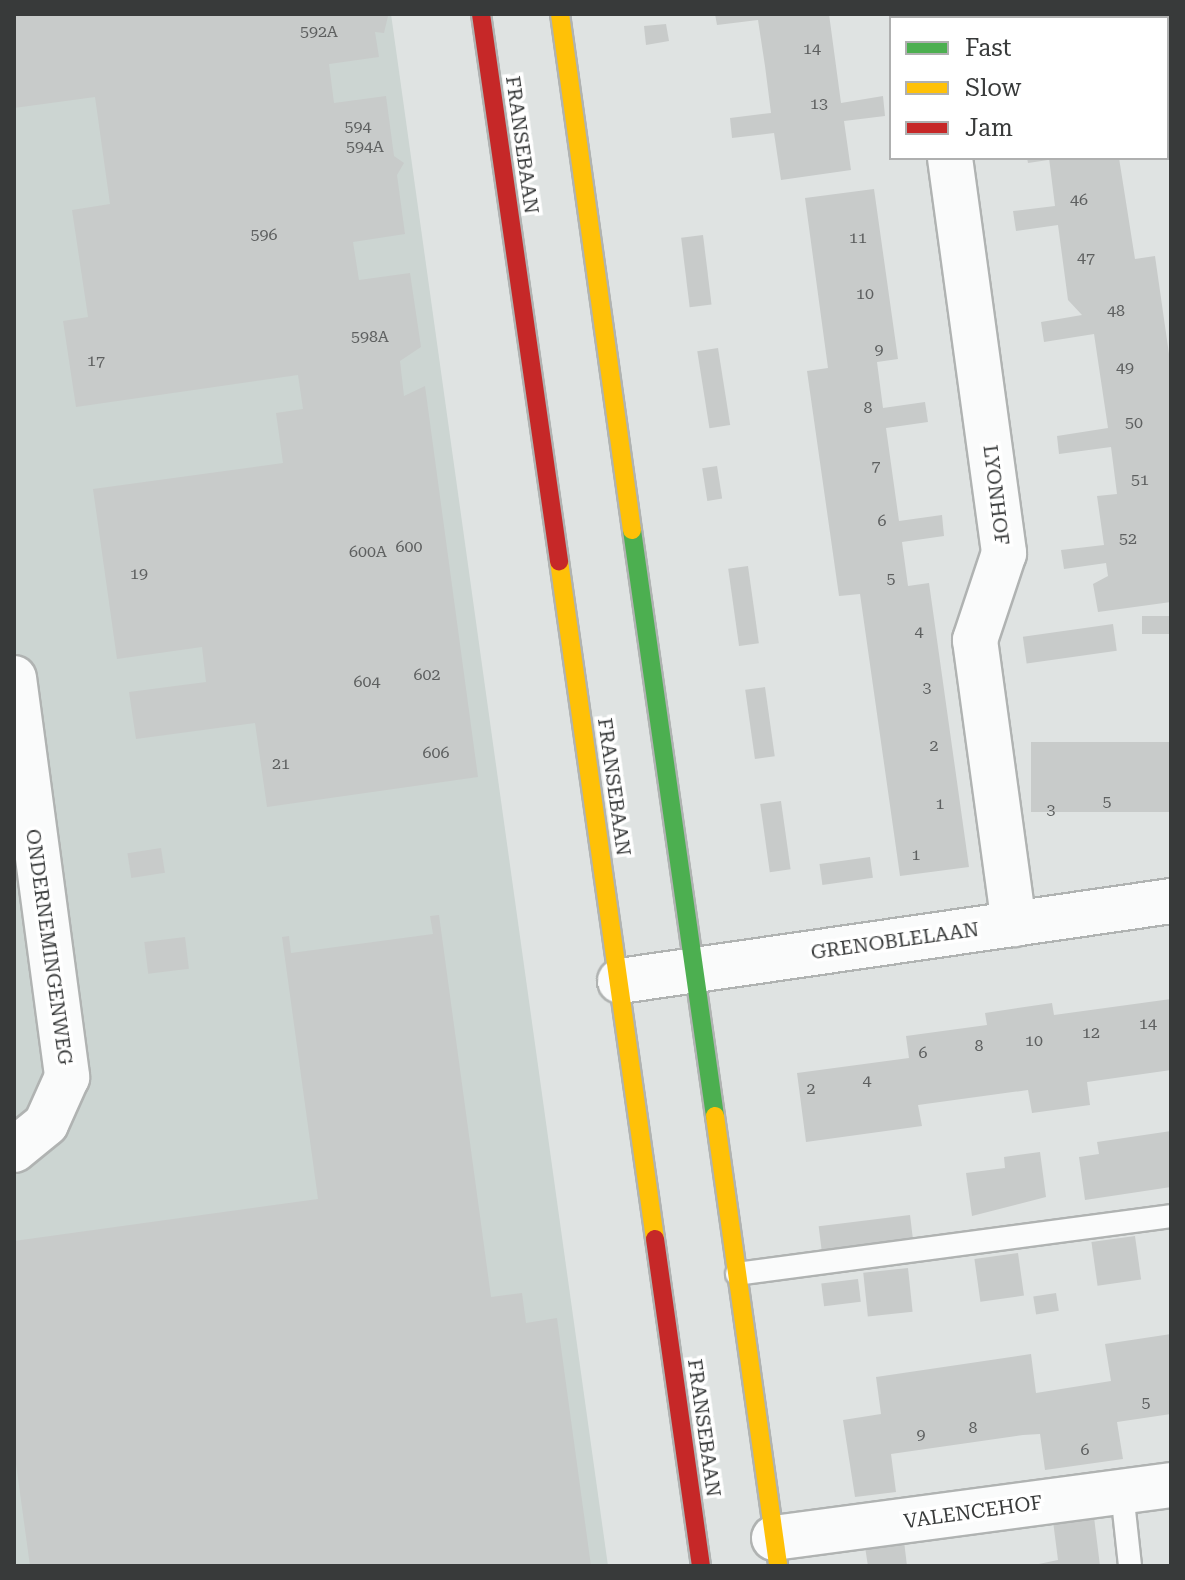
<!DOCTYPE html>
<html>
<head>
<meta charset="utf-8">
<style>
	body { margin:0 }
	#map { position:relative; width:1185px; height:1580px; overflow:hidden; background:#dfe3e2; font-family:"Roboto Serif",serif }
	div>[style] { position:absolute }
	.built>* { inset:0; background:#ccd5d2 }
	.building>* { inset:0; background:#c8cbca; transform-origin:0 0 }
	.roads { filter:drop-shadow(2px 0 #b0b3b2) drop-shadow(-2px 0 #b0b3b2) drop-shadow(0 2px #b0b3b2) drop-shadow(0 -2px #b0b3b2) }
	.lane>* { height:22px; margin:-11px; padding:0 11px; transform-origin:11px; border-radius:11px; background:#fafbfb }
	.street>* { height:44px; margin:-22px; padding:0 22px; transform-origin:22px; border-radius:22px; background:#fafbfb }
	.fast>* { height:18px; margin:-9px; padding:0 9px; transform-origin:9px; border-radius:9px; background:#4caf50 }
	.slow>* { height:18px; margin:-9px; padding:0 9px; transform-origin:9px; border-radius:9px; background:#ffc107 }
	.jam>* { height:18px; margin:-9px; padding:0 9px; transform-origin:9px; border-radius:9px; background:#c62828 }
	span { translate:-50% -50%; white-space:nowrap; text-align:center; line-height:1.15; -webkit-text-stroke:7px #fff; paint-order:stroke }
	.number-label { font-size:16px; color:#5e6060 }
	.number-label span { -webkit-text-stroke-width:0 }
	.street-label { font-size:20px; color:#383a3a }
	.frame { position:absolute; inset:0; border:16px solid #383a3a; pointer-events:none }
	.legend { position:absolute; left:889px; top:16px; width:280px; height:144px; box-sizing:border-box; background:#fff; border:2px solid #afb0b0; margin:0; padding:10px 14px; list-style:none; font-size:24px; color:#383a3a }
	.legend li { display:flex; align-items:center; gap:16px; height:40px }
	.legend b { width:40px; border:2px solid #afb0b0 }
</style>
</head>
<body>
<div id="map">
	<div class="built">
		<div style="clip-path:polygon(14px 14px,391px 14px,608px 1566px,14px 1566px)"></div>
	</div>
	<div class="building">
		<div style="clip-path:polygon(14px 14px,388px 16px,384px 33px,375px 32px,379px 57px,329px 64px,334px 103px,386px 96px,394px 156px,404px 163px,397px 175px,405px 234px,353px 242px,359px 280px,410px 273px,421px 347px,400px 361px,404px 396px,425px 386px,478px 777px,267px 807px,255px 723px,136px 739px,129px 692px,206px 682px,202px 647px,117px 659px,93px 489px,283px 463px,276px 413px,303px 409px,298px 375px,76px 407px,63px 321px,88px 317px,72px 210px,110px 204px,95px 97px,14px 108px)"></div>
		<div style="clip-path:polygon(715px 14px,829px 14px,841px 103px,883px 96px,885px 116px,844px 121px,851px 170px,781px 180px,774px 133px,732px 138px,730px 118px,771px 113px,765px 66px,758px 20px,717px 25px)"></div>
		<div style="left:1007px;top:14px;width:98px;height:4px"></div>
		<div style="clip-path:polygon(666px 24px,669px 41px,646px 45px,644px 26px)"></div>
		<div style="clip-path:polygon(1027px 158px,1048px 158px,1048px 160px,1028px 163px)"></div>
		<div style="clip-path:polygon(1049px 158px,1119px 158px,1135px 259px,1155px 256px,1171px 368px,1171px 602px,1098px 612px,1093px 584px,1108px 576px,1106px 563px,1064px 569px,1061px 550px,1104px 545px,1097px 496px,1117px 494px,1111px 447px,1059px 454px,1057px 436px,1108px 428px,1094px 334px,1044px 342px,1041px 322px,1082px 315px,1068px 300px,1058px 225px,1016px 231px,1013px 211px,1055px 206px)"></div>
		<div style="clip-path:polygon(874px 189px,898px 359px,877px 362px,883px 408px,925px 402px,928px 422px,886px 428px,899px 521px,942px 515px,944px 536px,902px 542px,908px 586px,929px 583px,969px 867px,900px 876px,860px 594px,839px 596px,807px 371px,828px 368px,805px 198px)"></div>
		<div style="left:703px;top:235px;width:70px;height:22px;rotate:83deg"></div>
		<div style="left:718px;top:348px;width:78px;height:21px;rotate:81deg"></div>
		<div style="left:717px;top:466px;width:33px;height:15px;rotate:81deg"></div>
		<div style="left:748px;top:566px;width:78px;height:20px;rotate:82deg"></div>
		<div style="left:1171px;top:616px;width:18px;height:29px;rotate:90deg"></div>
		<div style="left:1113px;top:624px;width:27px;height:91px;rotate:82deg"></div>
		<div style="left:765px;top:687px;width:70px;height:20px;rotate:82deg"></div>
		<div style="left:1171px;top:742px;width:70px;height:140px;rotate:90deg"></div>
		<div style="left:781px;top:801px;width:69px;height:21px;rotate:82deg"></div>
		<div style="left:161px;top:848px;width:25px;height:34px;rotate:81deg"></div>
		<div style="left:870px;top:857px;width:21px;height:51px;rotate:82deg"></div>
		<div style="clip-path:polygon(439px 915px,491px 1297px,522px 1293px,526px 1323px,557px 1318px,591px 1566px,30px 1566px,14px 1449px,14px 1241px,318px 1199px,282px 937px,289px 936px,291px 953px,433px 934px,430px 916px)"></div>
		<div style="left:185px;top:937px;width:32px;height:41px;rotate:83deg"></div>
		<div style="clip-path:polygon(1171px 999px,1171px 1070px,1087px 1082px,1090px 1105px,1032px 1113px,1028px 1090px,918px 1105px,922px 1126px,806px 1142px,797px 1073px,909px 1058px,906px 1036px,987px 1025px,985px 1013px,1052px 1003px,1054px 1015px)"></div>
		<div style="clip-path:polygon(1171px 1131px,1171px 1187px,1085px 1200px,1079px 1157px,1099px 1154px,1097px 1142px)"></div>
		<div style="clip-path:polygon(1040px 1152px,1046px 1197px,972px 1216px,966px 1173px,1005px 1168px,1004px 1157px)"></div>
		<div style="left:910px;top:1215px;width:26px;height:92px;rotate:83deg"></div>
		<div style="left:1135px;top:1236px;width:44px;height:44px;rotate:82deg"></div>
		<div style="left:1018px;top:1253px;width:43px;height:44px;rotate:82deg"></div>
		<div style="left:908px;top:1268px;width:44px;height:45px;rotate:84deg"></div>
		<div style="left:858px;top:1279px;width:23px;height:37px;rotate:83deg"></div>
		<div style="left:1056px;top:1293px;width:18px;height:23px;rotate:81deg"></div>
		<div style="clip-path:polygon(1171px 1334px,1171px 1414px,1117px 1422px,1123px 1459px,1045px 1470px,1040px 1434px,1023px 1435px,891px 1454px,896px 1492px,855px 1497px,843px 1420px,881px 1414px,876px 1377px,1031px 1354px,1036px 1393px,1111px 1381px,1105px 1344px)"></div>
		<div style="clip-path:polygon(1094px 1517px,1100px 1566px,1029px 1566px,1058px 1560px,1053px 1521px)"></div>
		<div style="clip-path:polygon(904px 1541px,907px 1566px,868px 1566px,865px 1547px)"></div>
	</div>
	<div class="roads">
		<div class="lane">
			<div style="left:737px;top:1274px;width:438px;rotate:-7.6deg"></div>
			<div style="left:1122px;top:1492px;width:74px;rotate:83.8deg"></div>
		</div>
		<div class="street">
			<div style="left:931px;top:14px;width:4px;rotate:90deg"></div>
			<div style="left:950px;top:158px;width:399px;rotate:82.2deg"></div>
			<div style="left:1004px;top:553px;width:92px;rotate:108.4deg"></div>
			<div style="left:975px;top:640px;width:287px;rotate:82.2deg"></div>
			<div style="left:14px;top:678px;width:403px;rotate:82.4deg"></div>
			<div style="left:67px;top:1077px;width:51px;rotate:114.1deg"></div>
			<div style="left:46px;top:1124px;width:41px;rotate:140.9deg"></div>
			<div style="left:620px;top:981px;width:557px;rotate:-8.26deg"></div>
			<div style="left:774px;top:1538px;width:401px;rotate:-7.6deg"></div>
		</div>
		<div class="fast">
			<div style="left:632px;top:530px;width:592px;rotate:81.94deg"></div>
		</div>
		<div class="slow">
			<div style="left:560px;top:14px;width:521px;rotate:82.06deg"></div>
			<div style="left:559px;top:561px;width:685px;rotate:81.94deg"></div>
			<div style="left:715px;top:1116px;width:454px;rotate:82deg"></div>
		</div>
		<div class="jam">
			<div style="left:481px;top:14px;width:553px;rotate:81.88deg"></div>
			<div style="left:655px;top:1239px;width:330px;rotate:82deg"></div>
		</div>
	</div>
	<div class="number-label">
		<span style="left:319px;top:32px">592A</span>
		<span style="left:812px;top:49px">14</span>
		<span style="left:819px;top:104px">13</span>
		<span style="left:358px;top:127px">594</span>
		<span style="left:365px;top:147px">594A</span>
		<span style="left:1079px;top:200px">46</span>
		<span style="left:264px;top:235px">596</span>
		<span style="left:858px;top:238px">11</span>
		<span style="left:1086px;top:258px">47</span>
		<span style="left:865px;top:294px">10</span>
		<span style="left:1116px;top:311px">48</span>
		<span style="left:370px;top:337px">598A</span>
		<span style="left:879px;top:350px">9</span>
		<span style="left:96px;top:361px">17</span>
		<span style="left:1125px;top:368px">49</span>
		<span style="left:868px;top:408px">8</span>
		<span style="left:1134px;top:423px">50</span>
		<span style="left:876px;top:466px">7</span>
		<span style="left:1140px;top:480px">51</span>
		<span style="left:882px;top:521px">6</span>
		<span style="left:1128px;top:539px">52</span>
		<span style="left:409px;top:547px">600</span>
		<span style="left:368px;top:552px">600A</span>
		<span style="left:139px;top:574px">19</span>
		<span style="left:891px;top:579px">5</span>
		<span style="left:919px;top:632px">4</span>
		<span style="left:427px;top:675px">602</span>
		<span style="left:367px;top:682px">604</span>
		<span style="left:927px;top:688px">3</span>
		<span style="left:934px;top:746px">2</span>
		<span style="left:436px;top:753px">606</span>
		<span style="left:281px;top:764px">21</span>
		<span style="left:1107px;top:802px">5</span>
		<span style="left:940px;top:804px">1</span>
		<span style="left:1051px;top:810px">3</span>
		<span style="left:916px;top:855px">1</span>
		<span style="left:1148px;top:1024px">14</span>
		<span style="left:1091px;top:1033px">12</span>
		<span style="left:1034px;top:1041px">10</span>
		<span style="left:979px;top:1046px">8</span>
		<span style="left:923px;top:1053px">6</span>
		<span style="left:867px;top:1081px">4</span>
		<span style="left:811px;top:1089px">2</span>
		<span style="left:1146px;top:1403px">5</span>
		<span style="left:973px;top:1428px">8</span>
		<span style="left:921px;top:1435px">9</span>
		<span style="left:1085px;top:1450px">6</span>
	</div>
	<div class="street-label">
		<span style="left:522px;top:145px;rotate:82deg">FRANSEBAAN</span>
		<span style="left:996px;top:495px;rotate:83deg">LYONHOF</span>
		<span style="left:614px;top:787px;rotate:82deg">FRANSEBAAN</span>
		<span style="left:895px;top:941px;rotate:-8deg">GRENOBLELAAN</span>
		<span style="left:49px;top:947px;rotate:82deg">ONDERNEMINGENWEG</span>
		<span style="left:704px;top:1428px;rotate:82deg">FRANSEBAAN</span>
		<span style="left:973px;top:1512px;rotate:-8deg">VALENCEHOF</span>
	</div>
	<div class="frame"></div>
	<ul class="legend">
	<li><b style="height:10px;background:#4caf50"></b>Fast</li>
	<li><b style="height:10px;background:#ffc107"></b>Slow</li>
	<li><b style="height:10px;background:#c62828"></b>Jam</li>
	</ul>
</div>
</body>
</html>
